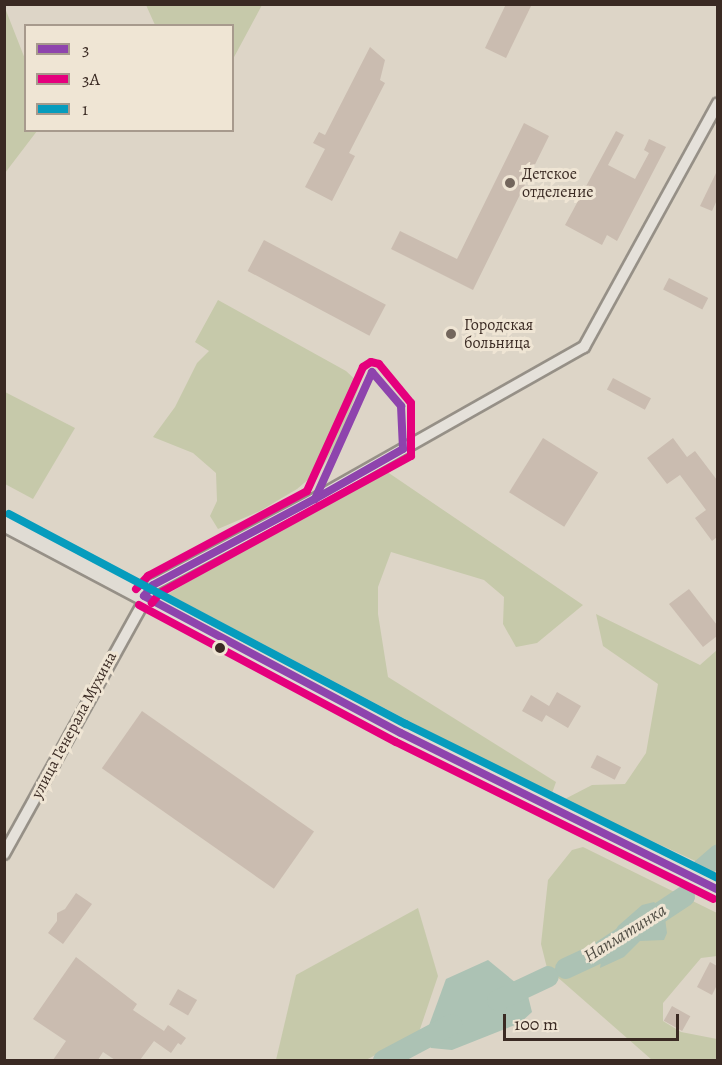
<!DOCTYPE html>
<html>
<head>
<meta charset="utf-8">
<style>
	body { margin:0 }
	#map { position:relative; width:722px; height:1065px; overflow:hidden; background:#ddd5c7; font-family:Alegreya,serif }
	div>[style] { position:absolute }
	.green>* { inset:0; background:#c6c9aa }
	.water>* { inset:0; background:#acc2b4 }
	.river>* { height:21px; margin:-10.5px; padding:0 10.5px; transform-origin:10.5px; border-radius:10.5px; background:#acc2b4 }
	.building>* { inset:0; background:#cabcb0; transform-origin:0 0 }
	.roads { filter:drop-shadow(2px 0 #969087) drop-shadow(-2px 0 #969087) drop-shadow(0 2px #969087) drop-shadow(0 -2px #969087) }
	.street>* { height:10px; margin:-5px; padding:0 5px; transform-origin:5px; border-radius:5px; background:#e5e1da }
	.primary>* { height:16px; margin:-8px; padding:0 8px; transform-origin:8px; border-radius:8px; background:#e0dcd4 }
	.bus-1>* { height:8px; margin:-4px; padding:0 4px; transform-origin:4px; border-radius:4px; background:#8e44ad }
	.bus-2>* { height:8px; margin:-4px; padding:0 4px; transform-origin:4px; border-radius:4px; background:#e5007d }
	.bus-3>* { height:8px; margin:-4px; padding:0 4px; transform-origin:4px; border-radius:4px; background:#069cbd }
	.dots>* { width:16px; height:16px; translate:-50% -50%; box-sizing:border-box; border:3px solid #efe5d4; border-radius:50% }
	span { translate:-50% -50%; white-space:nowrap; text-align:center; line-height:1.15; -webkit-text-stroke:6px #efe5d4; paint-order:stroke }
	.poi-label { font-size:16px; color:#3a2a23 }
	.left { translate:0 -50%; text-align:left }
	.street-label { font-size:16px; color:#3a2a23 }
	.water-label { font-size:18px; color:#514e45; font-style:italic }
	.frame { position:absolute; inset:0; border:6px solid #3a2a23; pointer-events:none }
	.legend { position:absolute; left:24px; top:24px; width:210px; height:108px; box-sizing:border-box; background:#efe5d4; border:2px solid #a79a8d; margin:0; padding:8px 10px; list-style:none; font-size:18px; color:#3a2a23 }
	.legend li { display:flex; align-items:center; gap:12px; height:30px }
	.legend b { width:30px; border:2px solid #a79a8d }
	.scale { position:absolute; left:503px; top:1014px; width:176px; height:27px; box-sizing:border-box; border:3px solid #3a2a23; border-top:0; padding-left:8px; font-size:18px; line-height:21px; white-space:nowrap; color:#3a2a23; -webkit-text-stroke:4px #efe5d4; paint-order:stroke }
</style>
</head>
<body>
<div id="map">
	<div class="green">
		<div style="clip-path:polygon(146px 5px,262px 5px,233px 59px,232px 26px,155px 25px)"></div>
		<div style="clip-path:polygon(5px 8px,25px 59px,26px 130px,37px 131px,5px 173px)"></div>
		<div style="clip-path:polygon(218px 300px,346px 371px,360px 384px,340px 437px,322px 468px,297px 489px,260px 511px,218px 529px,210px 516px,217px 501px,216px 473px,193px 453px,153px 437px,175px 407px,197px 363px,209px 351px,195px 342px)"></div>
		<div style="clip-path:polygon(5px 392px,75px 428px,33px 499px,5px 484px)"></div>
		<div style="clip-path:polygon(380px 467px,583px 605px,537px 643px,516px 647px,503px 624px,504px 597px,484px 580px,391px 552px,378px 587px,378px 614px,388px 677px,556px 782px,551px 796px,168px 594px)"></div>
		<div style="clip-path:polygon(596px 614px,700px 665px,717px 650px,717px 871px,563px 800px,592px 785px,625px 784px,646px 753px,658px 684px,603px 646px)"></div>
		<div style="clip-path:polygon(583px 847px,717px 913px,717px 956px,701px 958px,663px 1003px,663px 1021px,681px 1032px,717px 1039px,717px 1060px,652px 1060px,547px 968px,541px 944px,548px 880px,572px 850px)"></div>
		<div style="clip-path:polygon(418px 908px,438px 976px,419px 1032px,366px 1060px,276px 1060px,296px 975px)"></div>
	</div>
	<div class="water">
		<div style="clip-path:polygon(654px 902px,664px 911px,667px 933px,664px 940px,640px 941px,624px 957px,600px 968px,602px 955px,618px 926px,642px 905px)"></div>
		<div style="clip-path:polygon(488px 960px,527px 992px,532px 1012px,520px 1023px,452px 1050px,431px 1048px,425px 1038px,428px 1028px,446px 979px)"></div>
	</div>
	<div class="river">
		<div style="left:701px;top:869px;width:23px;rotate:-41deg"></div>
		<div style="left:565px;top:968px;width:38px;rotate:-25deg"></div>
		<div style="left:599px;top:952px;width:102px;rotate:-33.4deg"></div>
		<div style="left:497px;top:1000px;width:56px;rotate:-25.2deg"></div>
		<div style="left:383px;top:1060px;width:77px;rotate:-27.9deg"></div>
	</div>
	<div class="building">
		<div style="clip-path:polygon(506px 4px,532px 4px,506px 58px,485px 48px)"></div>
		<div style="clip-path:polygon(370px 47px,385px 60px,380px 80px,385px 83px,349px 153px,355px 156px,332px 201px,305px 187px,325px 149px,313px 143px,319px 132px,325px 135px)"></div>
		<div style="clip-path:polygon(524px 123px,549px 136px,473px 290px,391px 249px,400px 231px,457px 259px)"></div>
		<div style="clip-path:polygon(616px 131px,624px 135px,608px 165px,635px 179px,649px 153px,644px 150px,649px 139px,666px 147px,617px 241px,607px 235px,602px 245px,565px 225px)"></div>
		<div style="clip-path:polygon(717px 171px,717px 200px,712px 211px,700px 206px)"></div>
		<div style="left:264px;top:240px;width:138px;height:35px;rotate:28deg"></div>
		<div style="left:669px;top:278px;width:44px;height:13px;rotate:27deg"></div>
		<div style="left:613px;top:378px;width:43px;height:13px;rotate:28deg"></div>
		<div style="left:543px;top:438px;width:65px;height:64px;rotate:32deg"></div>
		<div style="clip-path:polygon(673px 438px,687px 457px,695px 451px,717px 480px,717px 537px,712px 541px,695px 518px,706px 510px,680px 475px,667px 484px,647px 458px)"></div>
		<div style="clip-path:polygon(689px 589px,717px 625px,717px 636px,703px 647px,669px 604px)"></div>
		<div style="clip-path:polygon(557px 692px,581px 706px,568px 728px,546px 715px,542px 722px,522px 711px,531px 695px,549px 706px)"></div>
		<div style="left:142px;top:711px;width:210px;height:70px;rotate:35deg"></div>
		<div style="left:597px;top:755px;width:27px;height:14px;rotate:27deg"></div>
		<div style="clip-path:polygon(76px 893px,92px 904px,63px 944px,48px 933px,57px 921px,57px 913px,65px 909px)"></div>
		<div style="clip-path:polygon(76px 957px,137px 1004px,133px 1010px,164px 1031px,168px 1025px,186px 1038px,181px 1045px,178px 1043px,171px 1053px,154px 1041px,140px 1060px,115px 1060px,103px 1052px,98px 1060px,53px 1060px,66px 1041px,33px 1019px)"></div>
		<div style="clip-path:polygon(710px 962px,717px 966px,717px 985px,712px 995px,697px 987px)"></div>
		<div style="left:178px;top:989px;width:22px;height:18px;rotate:30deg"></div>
		<div style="left:672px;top:1006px;width:21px;height:17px;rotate:29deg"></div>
	</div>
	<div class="roads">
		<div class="street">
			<div style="left:4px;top:854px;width:308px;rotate:-61deg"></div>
			<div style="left:153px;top:585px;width:183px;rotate:-28deg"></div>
			<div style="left:315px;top:499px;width:309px;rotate:-29.5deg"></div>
			<div style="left:584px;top:347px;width:278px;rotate:-61.2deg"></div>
		</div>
		<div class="primary">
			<div style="left:4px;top:523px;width:449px;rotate:27.9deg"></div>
			<div style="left:401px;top:733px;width:354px;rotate:26.3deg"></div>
		</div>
	</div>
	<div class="bus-1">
		<div style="left:372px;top:372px;width:45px;rotate:49.5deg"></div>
		<div style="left:401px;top:406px;width:43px;rotate:87.3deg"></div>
		<div style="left:403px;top:449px;width:101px;rotate:150.4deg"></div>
		<div style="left:315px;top:499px;width:139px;rotate:-65.8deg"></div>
		<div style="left:144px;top:596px;width:14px;rotate:-51deg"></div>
		<div style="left:153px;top:585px;width:183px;rotate:-28deg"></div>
		<div style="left:144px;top:596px;width:291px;rotate:28.1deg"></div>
		<div style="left:401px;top:733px;width:354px;rotate:26.3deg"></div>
	</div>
	<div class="bus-2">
		<div style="left:136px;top:589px;width:18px;rotate:-47deg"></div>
		<div style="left:148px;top:576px;width:180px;rotate:-28.1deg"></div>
		<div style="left:307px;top:491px;width:136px;rotate:-65.7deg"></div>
		<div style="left:363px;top:367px;width:9px;rotate:-32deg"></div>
		<div style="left:371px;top:362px;width:8px;rotate:14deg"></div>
		<div style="left:379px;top:364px;width:50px;rotate:50.6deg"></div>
		<div style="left:411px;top:403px;width:53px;rotate:90deg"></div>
		<div style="left:411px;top:456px;width:286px;rotate:151.4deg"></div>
		<div style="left:160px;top:593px;width:13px;rotate:129deg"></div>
		<div style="left:139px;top:605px;width:291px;rotate:28.1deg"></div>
		<div style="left:396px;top:742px;width:354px;rotate:26.3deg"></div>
	</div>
	<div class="bus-3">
		<div style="left:9px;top:514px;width:449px;rotate:27.9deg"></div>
		<div style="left:406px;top:724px;width:348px;rotate:26.3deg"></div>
	</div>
	<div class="dots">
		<div style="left:510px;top:183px;background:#73665c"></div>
		<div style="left:451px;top:334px;background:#73665c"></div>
		<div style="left:220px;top:648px;background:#3a2a23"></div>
	</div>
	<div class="poi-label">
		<span class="left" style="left:522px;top:183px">Детское<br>отделение</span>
		<span class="left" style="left:464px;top:334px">Городская<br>больница</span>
	</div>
	<div class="street-label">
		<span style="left:74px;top:725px;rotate:-62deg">улица Генерала Мухина</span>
	</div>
	<div class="water-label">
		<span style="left:625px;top:933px;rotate:-32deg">Наплатинка</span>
	</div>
	<div class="frame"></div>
	<ul class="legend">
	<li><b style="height:8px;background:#8e44ad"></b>3</li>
	<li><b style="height:8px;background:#e5007d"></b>3А</li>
	<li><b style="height:8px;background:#069cbd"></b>1</li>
	</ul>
	<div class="scale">100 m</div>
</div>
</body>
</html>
